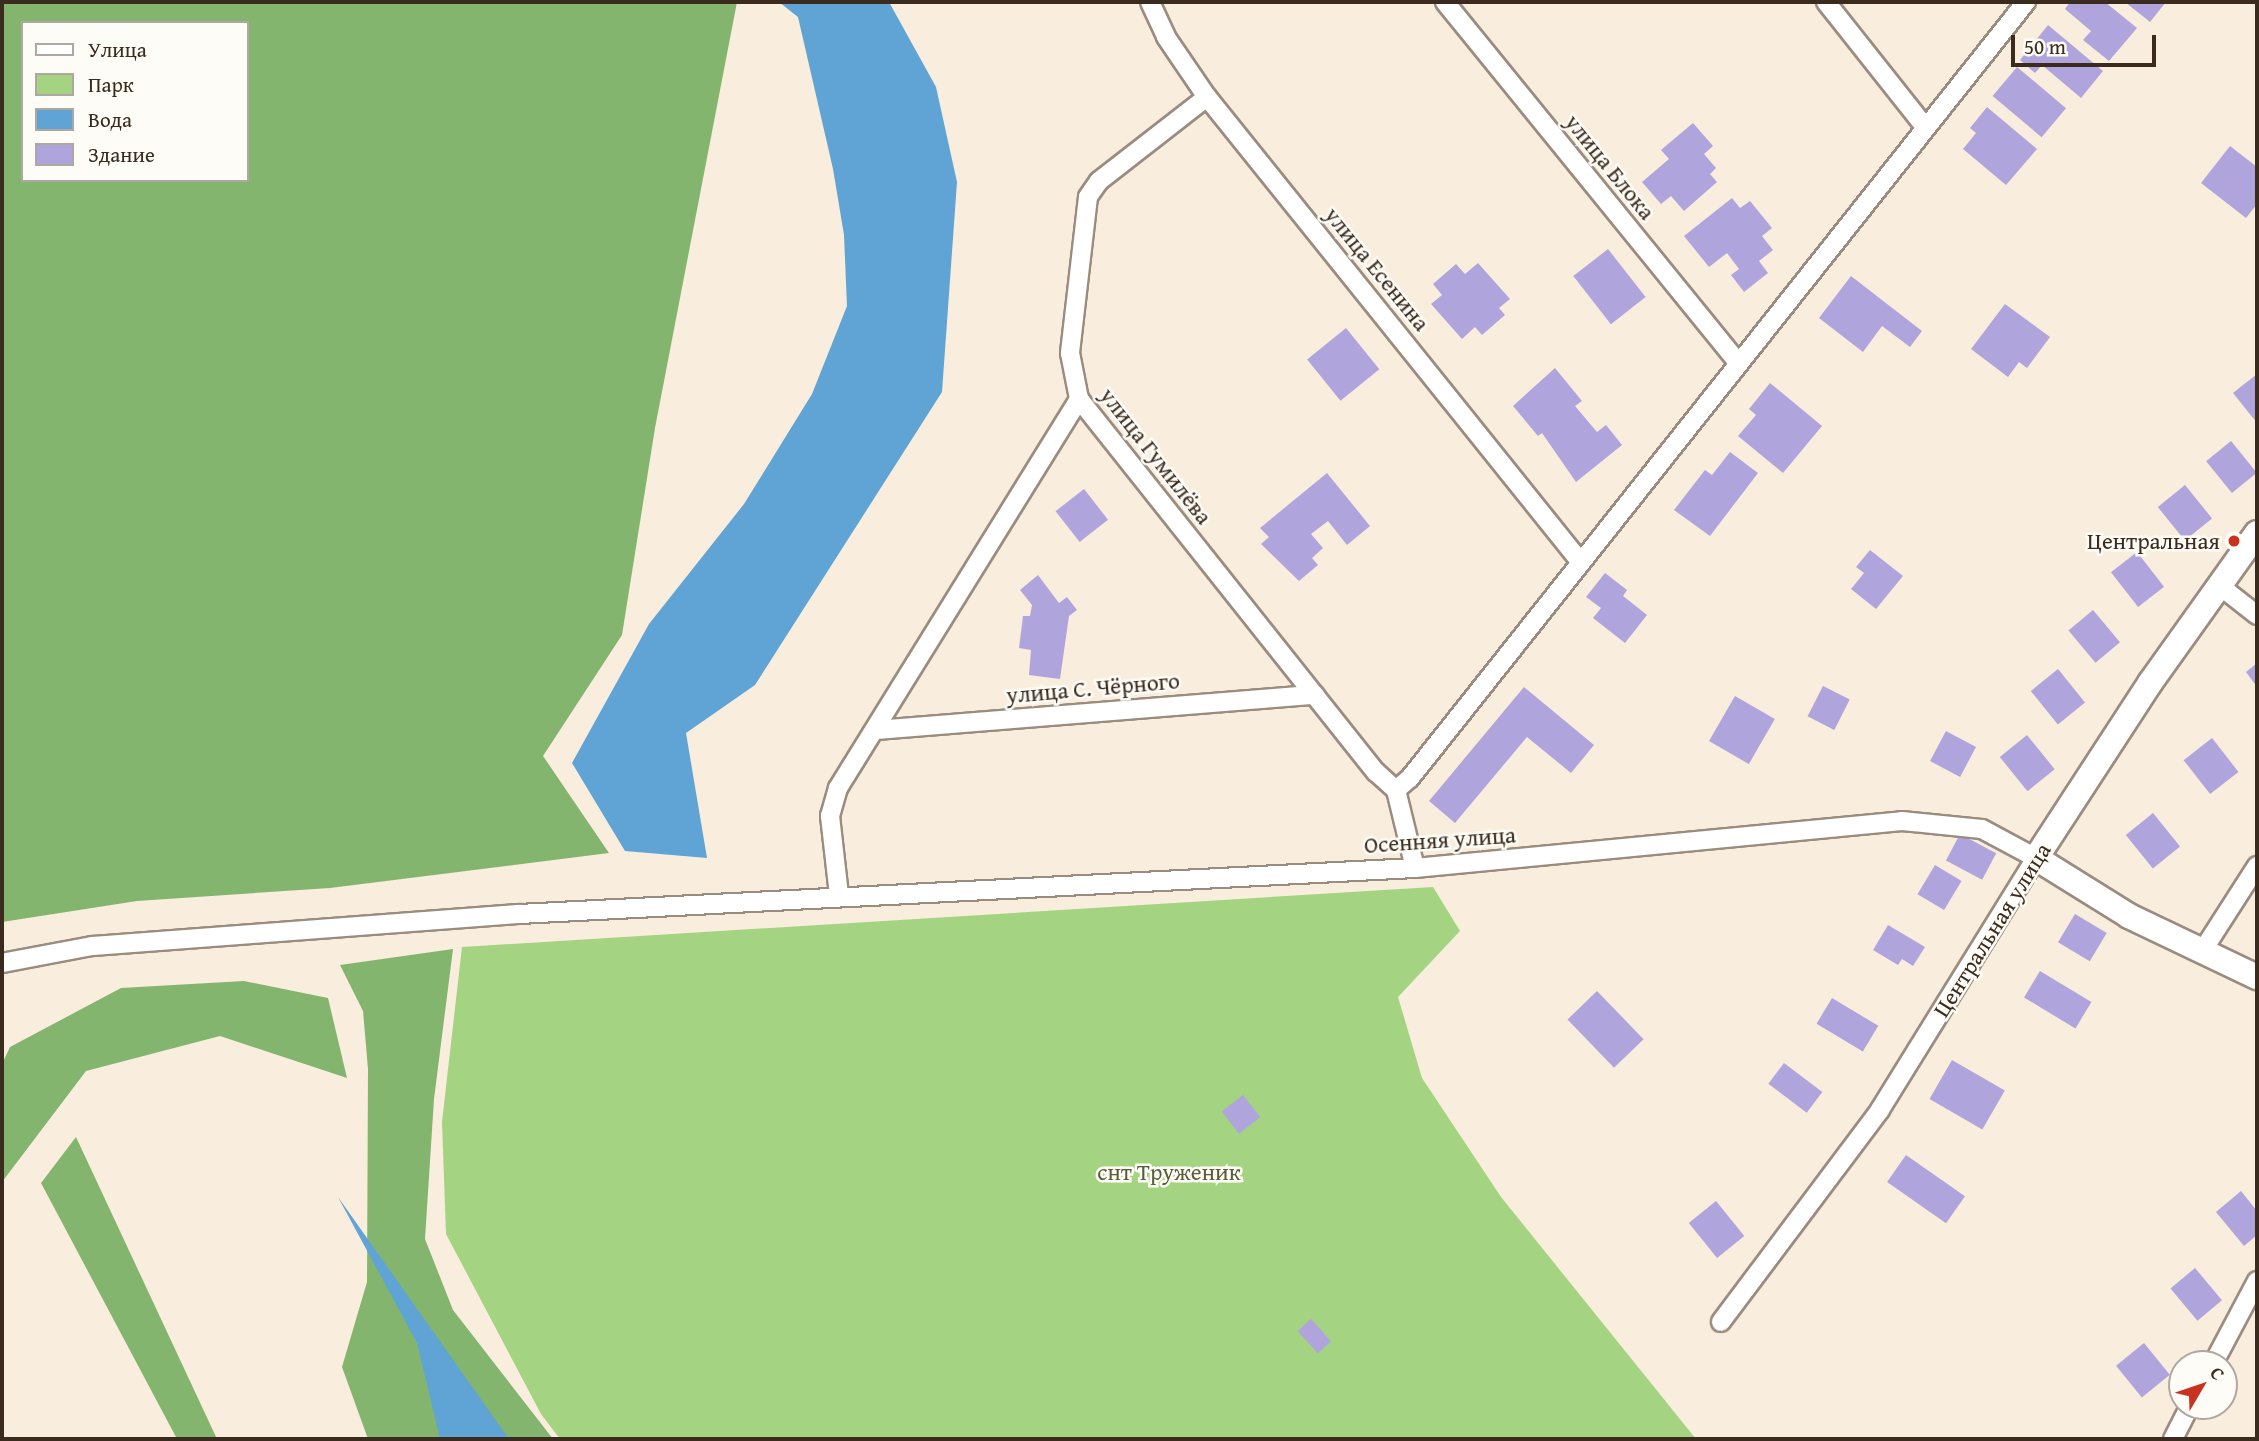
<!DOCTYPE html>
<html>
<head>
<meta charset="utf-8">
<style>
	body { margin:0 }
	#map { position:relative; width:2259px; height:1441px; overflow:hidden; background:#f9eddd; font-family:"Gentium Book Plus",serif }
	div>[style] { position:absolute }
	.green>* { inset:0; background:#a4d381 }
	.forest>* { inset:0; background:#83b56f }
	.water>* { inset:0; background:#5fa4d4 }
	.building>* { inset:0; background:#afa5dc; transform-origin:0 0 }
	.roads { filter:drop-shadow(2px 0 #9a8c7e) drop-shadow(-2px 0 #9a8c7e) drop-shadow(0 2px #9a8c7e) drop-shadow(0 -2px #9a8c7e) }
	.street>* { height:18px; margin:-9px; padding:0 9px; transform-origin:9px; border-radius:9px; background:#fff }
	.secondary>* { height:24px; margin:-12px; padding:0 12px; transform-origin:12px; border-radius:12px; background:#fff }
	.dots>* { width:19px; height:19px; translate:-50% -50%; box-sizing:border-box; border:4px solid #fdfcf7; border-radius:50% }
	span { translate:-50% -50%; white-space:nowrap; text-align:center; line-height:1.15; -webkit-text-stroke:5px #fdfcf7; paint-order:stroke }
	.street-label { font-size:23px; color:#3b2a1e }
	.poi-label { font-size:23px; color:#3b2a1e }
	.right { translate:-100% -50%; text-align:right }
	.park-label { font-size:23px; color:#5a5d3c }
	.frame { position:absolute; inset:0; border:4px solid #3b2a1e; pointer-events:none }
	.legend { position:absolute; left:21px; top:21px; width:228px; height:161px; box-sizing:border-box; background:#fdfcf7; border:2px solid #afa8a0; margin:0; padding:9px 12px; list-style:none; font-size:21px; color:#3b2a1e }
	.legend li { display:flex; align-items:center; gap:14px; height:35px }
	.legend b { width:35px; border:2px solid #afa8a0 }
	.north { position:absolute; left:2168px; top:1350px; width:70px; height:70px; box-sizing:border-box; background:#fdfcf7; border:2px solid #afa8a0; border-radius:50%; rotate:51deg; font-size:19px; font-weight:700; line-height:28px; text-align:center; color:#3b2a1e }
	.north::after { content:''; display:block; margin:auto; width:24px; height:32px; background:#c8321e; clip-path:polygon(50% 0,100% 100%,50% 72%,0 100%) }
	.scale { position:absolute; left:2011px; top:35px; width:145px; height:32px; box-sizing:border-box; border:4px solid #3b2a1e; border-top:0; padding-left:9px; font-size:21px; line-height:24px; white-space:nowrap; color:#3b2a1e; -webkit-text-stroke:5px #fdfcf7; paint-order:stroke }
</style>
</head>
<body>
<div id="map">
	<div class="green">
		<div style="clip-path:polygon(1433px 887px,1460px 931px,1398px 997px,1422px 1078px,1501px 1197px,1696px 1439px,560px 1439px,541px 1414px,446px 1234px,442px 1122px,462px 947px)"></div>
	</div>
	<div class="forest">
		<div style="clip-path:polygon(evenodd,2px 2px,737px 2px,655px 428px,622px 635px,543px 756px,609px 853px,330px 888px,137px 901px,2px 922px,2px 2px,23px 23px,247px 23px,247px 180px,23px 180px,23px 23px)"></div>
		<div style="clip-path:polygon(453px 949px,434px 1099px,425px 1239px,453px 1310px,553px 1439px,368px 1439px,342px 1367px,367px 1282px,368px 1069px,363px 1011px,340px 965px)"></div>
		<div style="clip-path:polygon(244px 981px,328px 998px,347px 1078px,220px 1036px,86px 1071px,2px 1182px,2px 1064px,10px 1047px,121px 988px)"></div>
		<div style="clip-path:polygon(76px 1137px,217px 1439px,177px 1439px,41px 1183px)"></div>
	</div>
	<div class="water">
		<div style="clip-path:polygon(779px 2px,889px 2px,936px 87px,957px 182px,942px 392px,755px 685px,686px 733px,707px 858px,625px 851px,572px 763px,649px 624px,744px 504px,812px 394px,847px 306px,844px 235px,833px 169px,798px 17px)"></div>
		<div style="clip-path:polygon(338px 1197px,509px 1439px,440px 1439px,417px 1343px)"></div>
	</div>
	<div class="building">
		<div style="clip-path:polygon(2070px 2px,2105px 2px,2137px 28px,2109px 61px,2083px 40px,2091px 31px,2065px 9px)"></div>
		<div style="clip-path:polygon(2125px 2px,2166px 2px,2150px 22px)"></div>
		<div style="clip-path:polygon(2048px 25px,2103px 71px,2081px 98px,2042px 65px,2035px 73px,2020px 60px)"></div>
		<div style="left:2017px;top:67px;width:64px;height:38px;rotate:40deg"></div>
		<div style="clip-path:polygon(1987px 107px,2037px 149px,2006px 185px,1963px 149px,1976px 133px,1970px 128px)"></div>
		<div style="clip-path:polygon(1693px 123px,1713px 146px,1704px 154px,1716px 168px,1710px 174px,1717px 182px,1684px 211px,1671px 196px,1661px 204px,1642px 182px,1669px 159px,1661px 150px)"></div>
		<div style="clip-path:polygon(2230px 146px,2257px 167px,2257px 204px,2246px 218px,2201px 183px)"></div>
		<div style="clip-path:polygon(1732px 198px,1740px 208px,1750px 201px,1772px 228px,1762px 236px,1773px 250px,1759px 261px,1768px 273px,1744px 292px,1731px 275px,1739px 269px,1727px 253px,1709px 267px,1684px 236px)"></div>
		<div style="left:1608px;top:249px;width:61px;height:44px;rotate:52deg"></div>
		<div style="clip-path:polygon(1478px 263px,1510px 299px,1499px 308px,1505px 315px,1482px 335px,1475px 327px,1462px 339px,1431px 304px,1442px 295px,1433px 284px,1456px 264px,1465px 274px)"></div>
		<div style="clip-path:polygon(1851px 276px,1922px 331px,1910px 347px,1882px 326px,1863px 352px,1819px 318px)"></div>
		<div style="clip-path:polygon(2005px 304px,2050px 337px,2027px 368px,2019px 362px,2008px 377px,1971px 349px)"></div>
		<div style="left:1346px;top:328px;width:53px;height:50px;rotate:51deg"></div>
		<div style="clip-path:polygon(1555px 368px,1582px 401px,1575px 406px,1597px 432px,1606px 425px,1622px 445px,1576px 482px,1542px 433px,1538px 436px,1513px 406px)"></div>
		<div style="clip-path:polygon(2257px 374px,2257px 423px,2233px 393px)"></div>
		<div style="clip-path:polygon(1770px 383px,1822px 426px,1783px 473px,1738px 436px,1756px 415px,1749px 409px)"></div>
		<div style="left:2231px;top:441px;width:41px;height:32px;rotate:51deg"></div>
		<div style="clip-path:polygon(1730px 452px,1758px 473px,1710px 536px,1674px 510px,1705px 470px,1712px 475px)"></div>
		<div style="clip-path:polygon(1327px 473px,1370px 526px,1347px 545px,1328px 521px,1311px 534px,1323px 548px,1312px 558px,1318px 565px,1299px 581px,1261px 544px,1269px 537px,1260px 528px)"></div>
		<div style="left:2185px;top:485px;width:43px;height:35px;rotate:51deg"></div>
		<div style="left:1084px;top:489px;width:39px;height:36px;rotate:52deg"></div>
		<div style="clip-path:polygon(1870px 550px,1903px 576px,1876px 609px,1851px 589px,1864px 573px,1856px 567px)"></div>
		<div style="left:2137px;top:552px;width:44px;height:33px;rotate:52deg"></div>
		<div style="clip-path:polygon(1605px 573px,1627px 590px,1623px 596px,1647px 615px,1625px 643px,1593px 618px,1601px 608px,1586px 597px)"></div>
		<div style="clip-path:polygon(1038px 575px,1059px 603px,1067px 597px,1077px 610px,1069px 616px,1060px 679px,1029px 675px,1031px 650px,1019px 648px,1023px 616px,1030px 616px,1032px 605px,1020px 590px)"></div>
		<div style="left:2093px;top:610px;width:42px;height:32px;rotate:50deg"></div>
		<div style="clip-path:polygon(2257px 663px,2257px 687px,2246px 672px)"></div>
		<div style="left:2058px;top:669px;width:43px;height:35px;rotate:51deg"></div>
		<div style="left:1823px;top:686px;width:30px;height:34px;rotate:27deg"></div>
		<div style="clip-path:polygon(1524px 687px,1594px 745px,1571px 773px,1527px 737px,1455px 823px,1429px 801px)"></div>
		<div style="left:1735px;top:696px;width:46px;height:52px;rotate:30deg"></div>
		<div style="left:1946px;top:731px;width:34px;height:34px;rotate:28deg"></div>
		<div style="left:2027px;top:735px;width:44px;height:35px;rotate:51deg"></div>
		<div style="left:2212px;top:738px;width:43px;height:36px;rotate:52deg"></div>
		<div style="left:2153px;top:813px;width:43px;height:35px;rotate:51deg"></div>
		<div style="left:1960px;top:834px;width:41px;height:30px;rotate:28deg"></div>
		<div style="left:1935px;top:865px;width:31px;height:34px;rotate:31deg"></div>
		<div style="left:2075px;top:914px;width:37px;height:33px;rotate:31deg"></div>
		<div style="clip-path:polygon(1888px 925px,1925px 947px,1913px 966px,1902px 959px,1898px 965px,1873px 950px)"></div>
		<div style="left:2040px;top:971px;width:60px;height:31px;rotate:31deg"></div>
		<div style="left:1597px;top:991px;width:67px;height:41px;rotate:46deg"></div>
		<div style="left:1832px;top:998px;width:54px;height:30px;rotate:31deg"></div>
		<div style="left:1952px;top:1060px;width:61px;height:45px;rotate:30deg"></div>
		<div style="left:1784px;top:1063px;width:48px;height:26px;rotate:37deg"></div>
		<div style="left:1243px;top:1095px;width:28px;height:27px;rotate:52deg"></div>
		<div style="left:1906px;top:1155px;width:72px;height:33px;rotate:35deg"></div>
		<div style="clip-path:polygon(2241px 1191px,2257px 1211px,2257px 1235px,2244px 1246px,2216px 1212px)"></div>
		<div style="left:1716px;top:1201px;width:45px;height:35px;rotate:51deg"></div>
		<div style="left:2195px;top:1268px;width:42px;height:32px;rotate:50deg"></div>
		<div style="left:1311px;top:1319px;width:30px;height:18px;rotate:48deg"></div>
		<div style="left:2144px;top:1343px;width:41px;height:36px;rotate:51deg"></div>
	</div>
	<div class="roads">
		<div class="street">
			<div style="left:1150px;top:2px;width:38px;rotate:65deg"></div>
			<div style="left:1166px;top:37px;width:73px;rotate:55.7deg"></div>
			<div style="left:1207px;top:97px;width:594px;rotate:51.22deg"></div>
			<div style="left:1445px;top:2px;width:464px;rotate:50.9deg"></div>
			<div style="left:1826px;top:2px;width:159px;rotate:51.6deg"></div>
			<div style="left:1207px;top:97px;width:137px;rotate:142.1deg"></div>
			<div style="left:1099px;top:181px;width:19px;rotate:125deg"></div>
			<div style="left:1088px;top:197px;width:157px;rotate:96.6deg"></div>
			<div style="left:1070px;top:353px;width:47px;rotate:78.9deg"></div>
			<div style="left:1079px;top:399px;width:477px;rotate:51.5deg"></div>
			<div style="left:1376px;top:772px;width:27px;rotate:42deg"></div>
			<div style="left:2220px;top:586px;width:47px;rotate:38.1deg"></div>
			<div style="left:876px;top:730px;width:440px;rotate:-4.6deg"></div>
			<div style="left:1396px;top:790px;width:18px;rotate:-41deg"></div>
			<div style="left:1410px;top:778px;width:991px;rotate:-51.56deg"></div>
			<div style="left:1396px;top:790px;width:80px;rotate:76.3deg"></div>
			<div style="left:839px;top:895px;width:80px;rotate:-96.5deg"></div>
			<div style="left:830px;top:816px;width:29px;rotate:-74deg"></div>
			<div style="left:838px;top:788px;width:458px;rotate:-58.2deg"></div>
			<div style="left:2203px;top:950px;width:100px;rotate:-57.3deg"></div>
			<div style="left:2px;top:963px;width:92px;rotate:-10.7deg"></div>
			<div style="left:92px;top:946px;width:428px;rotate:-4.3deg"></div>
			<div style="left:519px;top:914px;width:897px;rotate:-2.94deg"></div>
			<div style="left:1415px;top:868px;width:489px;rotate:-5.5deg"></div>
			<div style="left:1902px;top:821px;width:80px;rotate:5.7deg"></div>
			<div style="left:1982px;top:829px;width:61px;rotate:28.2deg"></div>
			<div style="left:2036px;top:858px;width:296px;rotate:121.8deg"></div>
			<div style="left:1880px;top:1110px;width:265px;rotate:126.9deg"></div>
			<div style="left:2213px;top:1364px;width:94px;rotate:-62.1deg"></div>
			<div style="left:2173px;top:1439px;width:37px;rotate:-63deg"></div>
		</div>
		<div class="secondary">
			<div style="left:2257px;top:533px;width:184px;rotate:125.5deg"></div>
			<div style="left:2150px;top:683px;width:209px;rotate:123.1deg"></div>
			<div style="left:2036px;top:858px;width:110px;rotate:31.9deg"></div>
			<div style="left:2129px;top:916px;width:142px;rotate:25.5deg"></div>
		</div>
	</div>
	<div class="dots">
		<div style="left:2234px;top:541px;background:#c8321e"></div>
	</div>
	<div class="street-label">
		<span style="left:1610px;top:167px;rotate:51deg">улица Блока</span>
		<span style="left:1377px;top:269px;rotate:51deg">улица Есенина</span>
		<span style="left:1156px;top:456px;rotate:52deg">улица Гумилёва</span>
		<span style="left:1093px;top:688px;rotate:-5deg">улица С. Чёрного</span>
		<span style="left:1440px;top:840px;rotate:-4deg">Осенняя улица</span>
		<span style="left:1992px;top:930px;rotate:-58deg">Центральная улица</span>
	</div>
	<div class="poi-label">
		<span class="right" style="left:2220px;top:541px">Центральная</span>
	</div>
	<div class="park-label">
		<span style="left:1169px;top:1172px">снт Труженик</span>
	</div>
	<div class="frame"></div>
	<ul class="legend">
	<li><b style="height:9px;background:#fff"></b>Улица</li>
	<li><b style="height:19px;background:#a4d381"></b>Парк</li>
	<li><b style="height:19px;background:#5fa4d4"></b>Вода</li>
	<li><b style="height:19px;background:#afa5dc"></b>Здание</li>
	</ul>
	<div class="north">С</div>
	<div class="scale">50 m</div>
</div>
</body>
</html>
